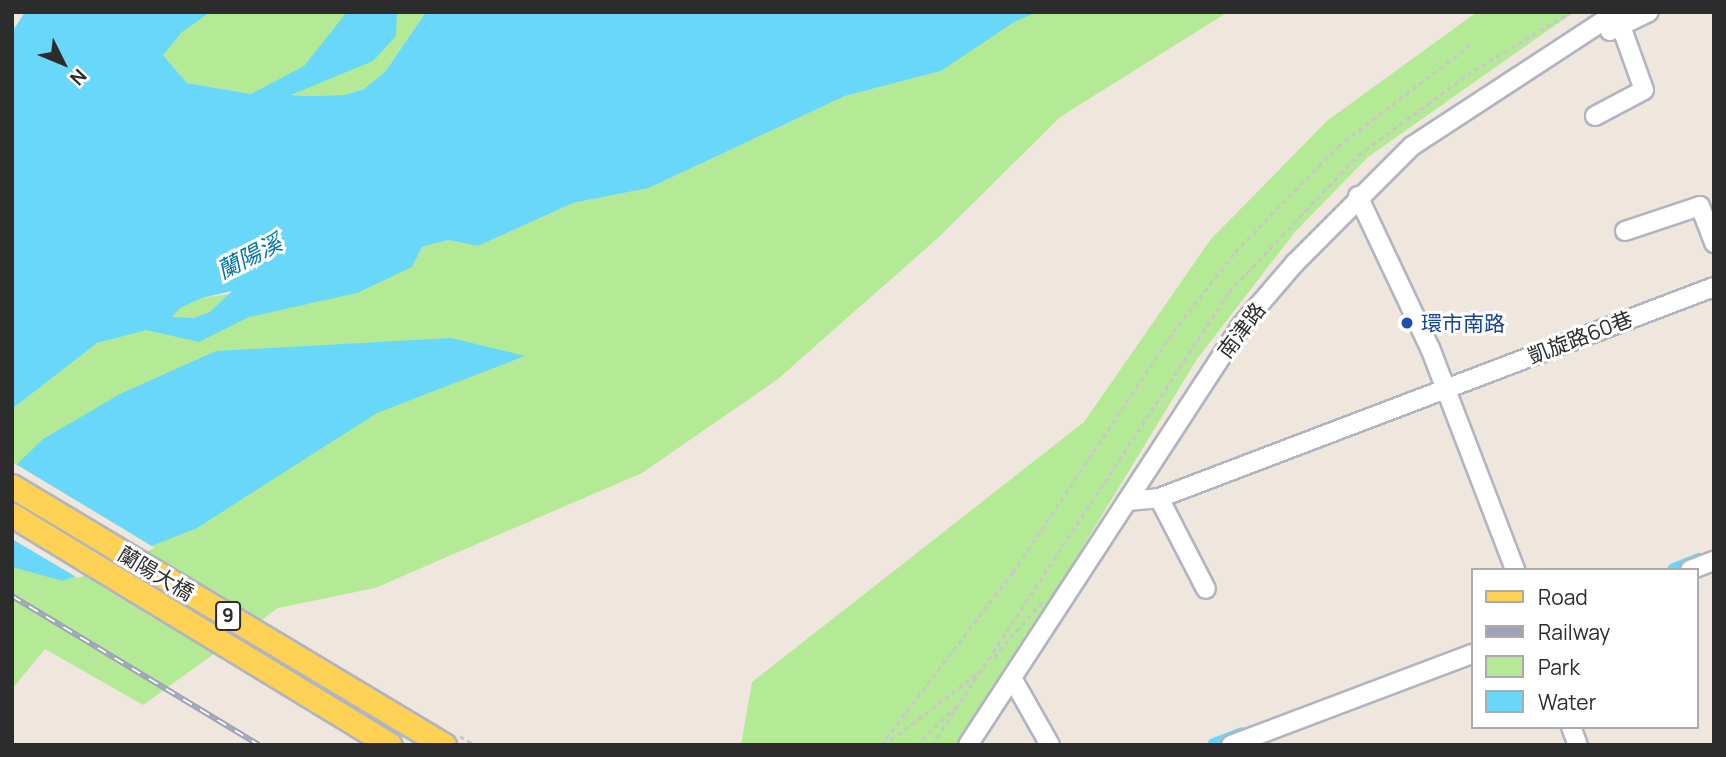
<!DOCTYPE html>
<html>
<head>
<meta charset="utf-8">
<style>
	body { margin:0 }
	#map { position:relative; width:1726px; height:757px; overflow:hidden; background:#efe7dd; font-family:Manrope,"Noto Sans TC",sans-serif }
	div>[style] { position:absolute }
	.green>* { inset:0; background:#b4ea95 }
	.water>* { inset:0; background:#68d7f9 }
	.pier>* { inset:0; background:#efe7dd }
	.canal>* { height:14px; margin:-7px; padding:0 7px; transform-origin:7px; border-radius:7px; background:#68d7f9 }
	.path>* { height:2.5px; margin-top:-1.25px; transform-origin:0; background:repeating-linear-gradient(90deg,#c8c8c8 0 5px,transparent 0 8.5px) }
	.roads { filter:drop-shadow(2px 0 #b1b4c1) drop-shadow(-2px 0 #b1b4c1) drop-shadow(0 2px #b1b4c1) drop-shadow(0 -2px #b1b4c1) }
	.minor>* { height:18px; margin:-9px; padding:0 9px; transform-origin:9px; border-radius:9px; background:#fff }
	.major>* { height:23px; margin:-11.5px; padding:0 11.5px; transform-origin:11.5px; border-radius:11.5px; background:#fdd154 }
	.rail>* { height:6px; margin-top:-3px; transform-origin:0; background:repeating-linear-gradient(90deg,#fff 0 10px,#9fa3b8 0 20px); box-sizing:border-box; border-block:2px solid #9fa3b8 }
	.dots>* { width:19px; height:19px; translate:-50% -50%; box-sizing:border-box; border:4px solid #fff; border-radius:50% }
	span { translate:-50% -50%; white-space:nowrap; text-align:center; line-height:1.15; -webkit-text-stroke:6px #fff; paint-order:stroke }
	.shield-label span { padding:2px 5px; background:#fff; border:2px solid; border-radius:5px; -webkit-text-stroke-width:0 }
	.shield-label { font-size:19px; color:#2c2c2c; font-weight:700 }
	.transit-label { font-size:21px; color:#164399 }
	.left { translate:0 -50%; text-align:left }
	.street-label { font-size:21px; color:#2c2c2c }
	.water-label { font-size:23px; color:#0175aa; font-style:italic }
	.frame { position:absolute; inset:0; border:14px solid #2c2c2c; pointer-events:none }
	.legend { position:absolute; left:1471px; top:568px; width:228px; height:161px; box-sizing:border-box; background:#fff; border:2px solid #ababab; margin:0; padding:9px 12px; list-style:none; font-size:21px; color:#2c2c2c }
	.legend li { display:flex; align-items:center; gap:14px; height:35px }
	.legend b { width:35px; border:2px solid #ababab }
	.north { position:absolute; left:28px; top:28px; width:70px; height:70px; -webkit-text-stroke:5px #fff; paint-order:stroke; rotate:133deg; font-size:19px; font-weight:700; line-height:28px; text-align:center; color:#2c2c2c }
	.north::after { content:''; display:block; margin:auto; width:24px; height:32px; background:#2c2c2c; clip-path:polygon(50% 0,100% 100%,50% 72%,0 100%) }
</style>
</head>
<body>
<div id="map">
	<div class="green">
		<div style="clip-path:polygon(194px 12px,426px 12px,385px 72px,364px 89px,345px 95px,306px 96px,251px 94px,187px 83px,163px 55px)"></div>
		<div style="clip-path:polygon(1037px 12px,1228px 12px,1060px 117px,940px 236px,778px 379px,642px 473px,375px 588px,278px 608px,143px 705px,45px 649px,12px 689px,12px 409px,95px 344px,202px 298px,412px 267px,422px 247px,448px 240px,478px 246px,573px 203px,649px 188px,845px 96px,941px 71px,1014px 21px)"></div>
		<div style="clip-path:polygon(1477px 12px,1574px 12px,1368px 157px,1295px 232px,1197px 359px,1076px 558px,1120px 493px,1126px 499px,1046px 618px,1039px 614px,955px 745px,741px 745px,752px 682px,1084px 422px,1211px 239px,1328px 120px)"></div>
	</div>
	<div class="water">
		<div style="clip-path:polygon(evenodd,25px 12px,210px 12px,182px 32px,163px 55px,187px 83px,251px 94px,304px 66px,347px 12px,397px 12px,396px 36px,373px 61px,291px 95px,306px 96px,345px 95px,364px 89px,385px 72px,426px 12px,1037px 12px,1014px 22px,941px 71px,845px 96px,649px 188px,573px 203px,478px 246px,448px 240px,422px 247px,412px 267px,357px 293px,249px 317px,199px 342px,146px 330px,97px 343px,12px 409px,12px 32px,25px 12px,232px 291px,210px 312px,194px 318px,172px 317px,180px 308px,202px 298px,232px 291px)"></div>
		<div style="clip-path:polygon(451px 338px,525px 356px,377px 413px,197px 528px,63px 581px,12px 567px,12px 469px,43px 439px,120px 394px,216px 351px)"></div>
	</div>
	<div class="pier">
		<div style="clip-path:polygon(14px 463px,155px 548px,78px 578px,12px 539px)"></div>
	</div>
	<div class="canal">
		<div style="left:1674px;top:570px;width:27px;rotate:-22deg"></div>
		<div style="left:1214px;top:745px;width:30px;rotate:-21deg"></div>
	</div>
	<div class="path">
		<div style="left:994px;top:657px;width:73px;rotate:-48.9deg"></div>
		<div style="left:460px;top:736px;width:17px;rotate:31deg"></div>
		<div style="left:881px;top:745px;width:218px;rotate:-52.7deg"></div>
		<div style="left:1013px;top:572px;width:297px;rotate:-56.3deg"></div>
		<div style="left:1178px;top:325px;width:93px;rotate:-52deg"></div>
		<div style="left:1235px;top:252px;width:148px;rotate:-45.8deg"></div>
		<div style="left:1338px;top:146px;width:170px;rotate:-37.3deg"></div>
		<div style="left:884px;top:745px;width:123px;rotate:-37.4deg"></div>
		<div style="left:916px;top:745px;width:60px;rotate:-44.3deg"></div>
		<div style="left:932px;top:745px;width:542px;rotate:-56.75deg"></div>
		<div style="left:1229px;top:292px;width:188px;rotate:-46.7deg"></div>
		<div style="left:1358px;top:155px;width:144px;rotate:-36.2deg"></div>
		<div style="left:1474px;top:70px;width:113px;rotate:-30.9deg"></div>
	</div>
	<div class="roads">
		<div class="minor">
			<div style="left:1610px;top:31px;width:43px;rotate:-26deg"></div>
			<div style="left:1595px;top:116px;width:55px;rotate:-28deg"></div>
			<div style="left:1644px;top:90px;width:68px;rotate:-109.8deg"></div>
			<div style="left:1358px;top:196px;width:168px;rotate:64.7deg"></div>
			<div style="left:1430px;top:348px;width:238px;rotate:69deg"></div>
			<div style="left:1625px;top:231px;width:79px;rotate:-18.4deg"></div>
			<div style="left:1700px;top:206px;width:40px;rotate:69deg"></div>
			<div style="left:1159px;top:498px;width:102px;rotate:62.7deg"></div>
			<div style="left:1127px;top:501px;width:32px;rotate:-5deg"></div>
			<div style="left:1159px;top:498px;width:594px;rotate:-20.82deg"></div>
			<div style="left:1690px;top:570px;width:26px;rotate:-21deg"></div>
			<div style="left:1012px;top:678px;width:77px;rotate:60.4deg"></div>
			<div style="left:1571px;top:727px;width:19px;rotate:69deg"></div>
			<div style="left:968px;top:745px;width:499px;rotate:-56.9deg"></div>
			<div style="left:1240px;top:327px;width:84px;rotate:-49.3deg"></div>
			<div style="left:1295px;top:263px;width:165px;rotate:-45deg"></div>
			<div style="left:1412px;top:146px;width:245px;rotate:-33.2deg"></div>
			<div style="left:1231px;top:745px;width:258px;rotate:-20.7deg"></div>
		</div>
		<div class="major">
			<div style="left:12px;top:486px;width:504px;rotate:30.94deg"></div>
			<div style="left:12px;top:515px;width:442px;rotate:31.3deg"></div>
		</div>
	</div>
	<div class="rail">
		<div style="left:12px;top:596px;width:288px;rotate:31.1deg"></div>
	</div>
	<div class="dots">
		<div style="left:1407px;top:323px;background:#1a4fb4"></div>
	</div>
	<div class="shield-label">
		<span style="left:228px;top:616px">9</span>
	</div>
	<div class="transit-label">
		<span class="left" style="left:1421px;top:323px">環市南路</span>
	</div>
	<div class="street-label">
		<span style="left:1241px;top:330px;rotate:-53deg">南津路</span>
		<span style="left:1580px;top:337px;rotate:-21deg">凱旋路60巷</span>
		<span style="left:156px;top:573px;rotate:31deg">蘭陽大橋</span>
	</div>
	<div class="water-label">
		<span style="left:249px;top:256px;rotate:-27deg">蘭陽溪</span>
	</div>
	<div class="frame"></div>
	<ul class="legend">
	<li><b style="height:9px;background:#fdd154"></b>Road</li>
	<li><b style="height:9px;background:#9fa3b8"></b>Railway</li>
	<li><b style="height:19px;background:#b4ea95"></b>Park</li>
	<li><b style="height:19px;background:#68d7f9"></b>Water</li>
	</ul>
	<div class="north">N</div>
</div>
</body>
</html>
